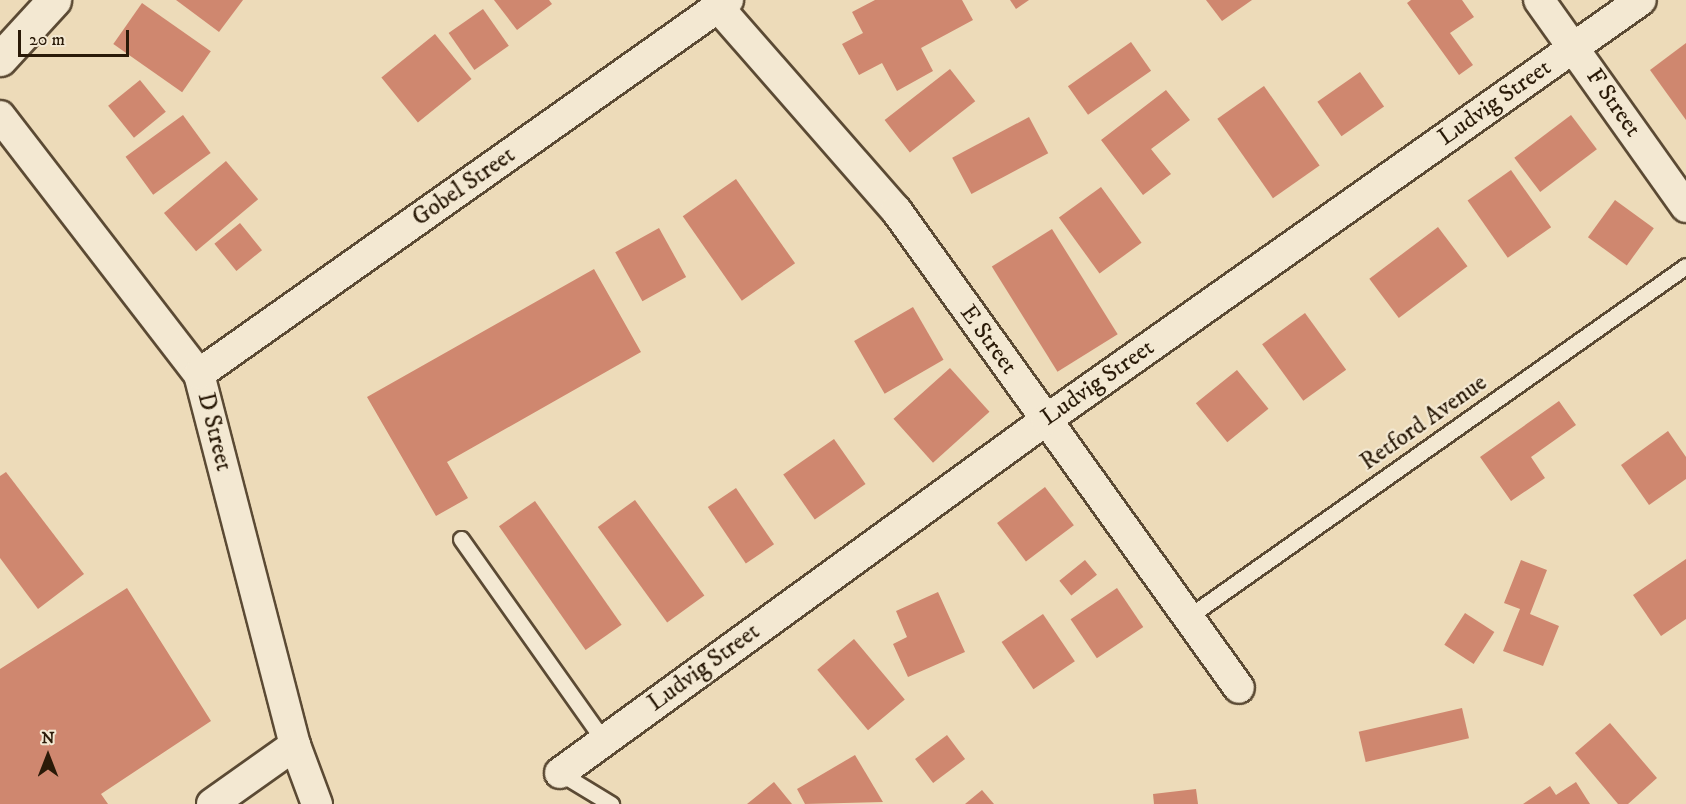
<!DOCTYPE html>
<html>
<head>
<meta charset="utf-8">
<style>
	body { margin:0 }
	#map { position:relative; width:1686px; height:804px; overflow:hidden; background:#eddbb9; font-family:"IM FELL DW Pica",serif }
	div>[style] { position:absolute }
	.building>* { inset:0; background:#cf876f; transform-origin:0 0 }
	.roads { filter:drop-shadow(2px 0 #5b4a34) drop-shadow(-2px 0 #5b4a34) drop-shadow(0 2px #5b4a34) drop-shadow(0 -2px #5b4a34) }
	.lane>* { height:15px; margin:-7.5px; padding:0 7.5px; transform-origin:7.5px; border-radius:7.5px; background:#f3e8d2 }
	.street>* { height:30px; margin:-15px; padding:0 15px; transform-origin:15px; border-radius:15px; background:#f3e8d2 }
	.secondary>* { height:33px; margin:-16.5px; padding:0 16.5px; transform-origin:16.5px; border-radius:16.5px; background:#f3e8d2 }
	span { translate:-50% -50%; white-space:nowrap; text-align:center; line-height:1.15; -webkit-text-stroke:4.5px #f3e8d2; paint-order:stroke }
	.street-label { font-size:24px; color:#2a1a08 }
	.north { position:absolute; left:18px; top:726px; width:60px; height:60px; -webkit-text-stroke:4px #f3e8d2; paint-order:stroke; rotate:0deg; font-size:16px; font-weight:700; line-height:24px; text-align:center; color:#2a1a08 }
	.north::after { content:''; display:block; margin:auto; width:21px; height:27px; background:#2a1a08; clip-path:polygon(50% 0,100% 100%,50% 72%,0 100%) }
	.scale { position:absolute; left:18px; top:30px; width:111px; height:27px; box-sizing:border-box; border:3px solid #2a1a08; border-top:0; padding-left:8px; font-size:18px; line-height:21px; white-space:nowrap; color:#2a1a08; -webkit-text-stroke:4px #f3e8d2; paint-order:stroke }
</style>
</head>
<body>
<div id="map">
	<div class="building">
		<div style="clip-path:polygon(176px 0,243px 0,219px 32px)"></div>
		<div style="clip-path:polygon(494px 0,549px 0,552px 4px,517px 30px)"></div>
		<div style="clip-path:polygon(875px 0,962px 0,973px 20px,921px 48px,933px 71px,897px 91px,882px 63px,859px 75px,842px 44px,863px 33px,852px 12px)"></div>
		<div style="clip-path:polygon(1010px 0,1029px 0,1016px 9px)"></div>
		<div style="clip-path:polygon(1206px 0,1252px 0,1222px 21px)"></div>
		<div style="clip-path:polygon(1411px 0,1462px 0,1474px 17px,1450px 33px,1473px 65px,1459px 75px,1407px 3px)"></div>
		<div style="left:142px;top:3px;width:84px;height:50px;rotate:35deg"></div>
		<div style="left:483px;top:9px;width:45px;height:42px;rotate:55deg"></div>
		<div style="left:435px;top:34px;width:58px;height:69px;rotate:51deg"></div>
		<div style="left:1131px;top:42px;width:35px;height:77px;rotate:55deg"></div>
		<div style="clip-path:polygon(1686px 43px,1686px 120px,1650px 70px)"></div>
		<div style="left:950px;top:69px;width:41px;height:83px;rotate:52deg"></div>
		<div style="left:1360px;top:72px;width:42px;height:52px;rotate:55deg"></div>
		<div style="left:140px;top:80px;width:41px;height:41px;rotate:51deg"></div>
		<div style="left:1264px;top:86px;width:97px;height:57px;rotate:55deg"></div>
		<div style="clip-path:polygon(1166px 90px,1190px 120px,1151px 149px,1171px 174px,1143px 195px,1101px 140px)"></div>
		<div style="left:183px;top:115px;width:47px;height:71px;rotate:54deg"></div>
		<div style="left:1571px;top:115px;width:43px;height:71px;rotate:53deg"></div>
		<div style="left:1029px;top:117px;width:41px;height:87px;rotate:62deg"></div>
		<div style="left:226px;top:161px;width:50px;height:81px;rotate:50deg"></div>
		<div style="left:1511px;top:170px;width:70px;height:53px;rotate:55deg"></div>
		<div style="left:736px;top:179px;width:103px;height:65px;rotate:55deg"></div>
		<div style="left:1101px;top:187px;width:69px;height:52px;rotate:54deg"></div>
		<div style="left:1615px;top:200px;width:48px;height:46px;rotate:36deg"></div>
		<div style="left:240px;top:223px;width:35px;height:33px;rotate:51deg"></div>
		<div style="left:1438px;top:227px;width:49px;height:86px;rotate:53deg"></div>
		<div style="left:659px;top:228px;width:56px;height:50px;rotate:61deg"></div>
		<div style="left:1052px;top:229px;width:124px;height:71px;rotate:58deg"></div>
		<div style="clip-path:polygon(594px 269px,641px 352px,447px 462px,468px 498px,436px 516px,367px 397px)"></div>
		<div style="left:913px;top:307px;width:61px;height:68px;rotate:60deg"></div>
		<div style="left:1305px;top:313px;width:70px;height:53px;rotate:54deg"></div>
		<div style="left:950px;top:368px;width:59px;height:76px;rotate:48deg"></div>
		<div style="left:1237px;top:370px;width:50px;height:53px;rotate:51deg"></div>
		<div style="clip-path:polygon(1559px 401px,1576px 425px,1531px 457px,1545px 478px,1511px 501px,1480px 457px)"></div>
		<div style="clip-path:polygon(1668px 431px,1686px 457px,1686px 479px,1649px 505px,1621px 465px)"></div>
		<div style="left:834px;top:439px;width:55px;height:62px;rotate:55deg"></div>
		<div style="clip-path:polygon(6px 472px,84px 574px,38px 609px,0 558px,0 476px)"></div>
		<div style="left:1045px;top:487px;width:48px;height:60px;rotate:53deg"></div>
		<div style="left:736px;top:488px;width:68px;height:34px;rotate:56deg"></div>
		<div style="left:635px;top:500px;width:118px;height:46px;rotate:54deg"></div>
		<div style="left:535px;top:501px;width:151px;height:44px;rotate:55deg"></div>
		<div style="clip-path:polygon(1686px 559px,1686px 619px,1661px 636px,1633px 595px)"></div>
		<div style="left:1085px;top:560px;width:19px;height:33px;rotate:51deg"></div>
		<div style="clip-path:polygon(1521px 560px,1547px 570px,1530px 614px,1559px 626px,1543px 666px,1503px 651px,1520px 609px,1504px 603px)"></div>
		<div style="clip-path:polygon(127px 588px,211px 721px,101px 794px,108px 804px,0 804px,0 669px)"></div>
		<div style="left:1117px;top:588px;width:47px;height:56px;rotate:56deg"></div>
		<div style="clip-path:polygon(938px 592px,965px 652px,908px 677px,893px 644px,907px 637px,896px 611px)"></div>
		<div style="left:1465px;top:613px;width:35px;height:38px;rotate:33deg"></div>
		<div style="left:1043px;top:614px;width:57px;height:50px;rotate:56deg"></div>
		<div style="left:854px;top:639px;width:79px;height:48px;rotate:50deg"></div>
		<div style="left:1462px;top:708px;width:31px;height:106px;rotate:77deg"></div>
		<div style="clip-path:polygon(1610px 723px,1657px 778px,1628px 804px,1618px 804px,1575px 753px)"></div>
		<div style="left:947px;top:735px;width:30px;height:40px;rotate:53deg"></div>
		<div style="clip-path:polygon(855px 755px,883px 802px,805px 804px,797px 789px)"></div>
		<div style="clip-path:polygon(774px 782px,792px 804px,747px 804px)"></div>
		<div style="clip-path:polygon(1576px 782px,1590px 804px,1523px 804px,1550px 786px,1556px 795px)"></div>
		<div style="clip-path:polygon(1196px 789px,1198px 804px,1154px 804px,1153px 794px)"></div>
		<div style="clip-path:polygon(982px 790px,994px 804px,965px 804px)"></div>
	</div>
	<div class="roads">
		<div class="lane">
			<div style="left:461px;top:539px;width:247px;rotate:54.7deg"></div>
			<div style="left:1188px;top:617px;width:609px;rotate:-35.18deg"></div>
			<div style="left:560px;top:773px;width:60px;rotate:31.3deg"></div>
		</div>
		<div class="street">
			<div style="left:1539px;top:0;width:254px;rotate:54.6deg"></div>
			<div style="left:718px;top:7px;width:270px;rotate:48.8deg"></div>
			<div style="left:896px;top:210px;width:588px;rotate:54.34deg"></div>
			<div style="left:0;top:116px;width:326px;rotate:52.4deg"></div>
			<div style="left:199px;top:374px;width:383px;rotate:75.5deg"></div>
			<div style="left:295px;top:745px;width:63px;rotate:69.6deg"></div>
			<div style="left:199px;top:374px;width:648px;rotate:-35.26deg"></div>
			<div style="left:560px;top:773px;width:601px;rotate:-35.99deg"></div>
			<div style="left:1046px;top:420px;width:728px;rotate:-35.22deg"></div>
			<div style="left:212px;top:804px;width:102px;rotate:-35.4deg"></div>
		</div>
		<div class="secondary">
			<div style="left:0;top:59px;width:80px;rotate:-47.5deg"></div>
		</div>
	</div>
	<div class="street-label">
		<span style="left:1495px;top:103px;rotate:-35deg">Ludvig Street</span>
		<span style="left:1613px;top:103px;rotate:55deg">F Street</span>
		<span style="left:464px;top:187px;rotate:-35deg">Gobel Street</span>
		<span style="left:988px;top:340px;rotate:54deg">E Street</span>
		<span style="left:1098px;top:383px;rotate:-35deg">Ludvig Street</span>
		<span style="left:1424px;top:423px;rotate:-35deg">Retford Avenue</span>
		<span style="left:214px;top:432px;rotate:76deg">D Street</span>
		<span style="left:704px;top:668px;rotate:-36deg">Ludvig Street</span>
	</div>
	<div class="north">N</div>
	<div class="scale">20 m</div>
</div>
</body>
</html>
